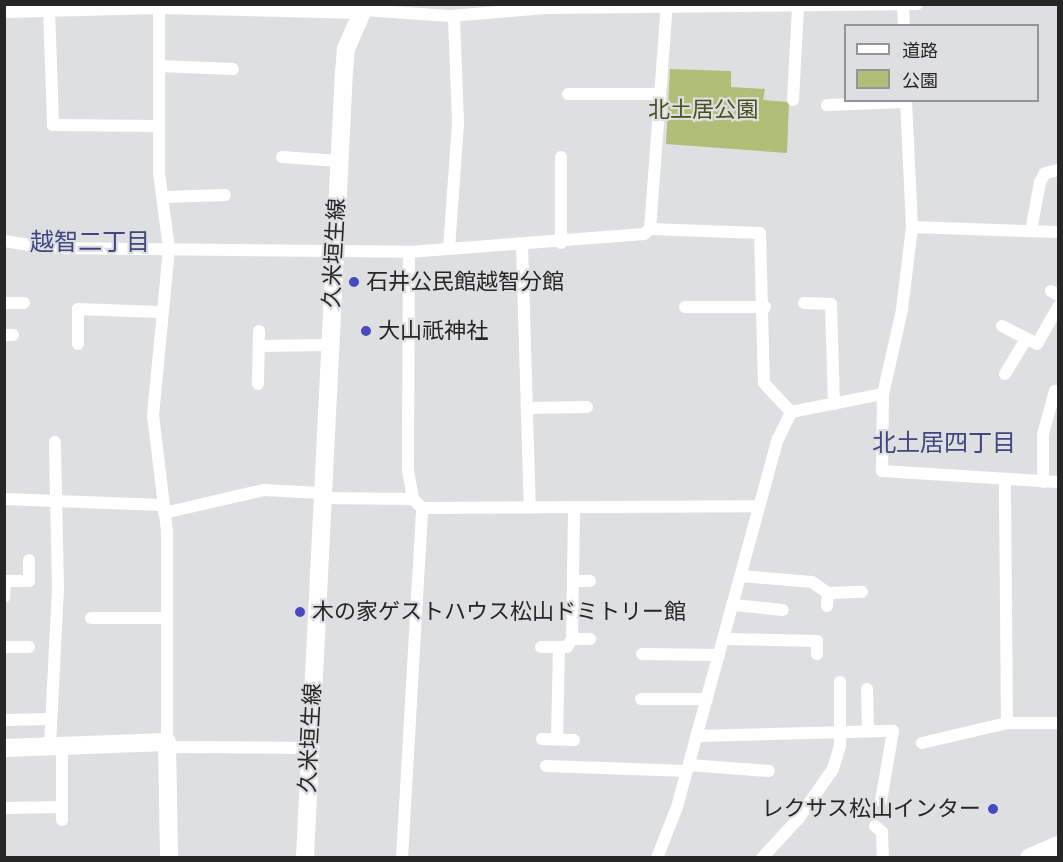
<!DOCTYPE html>
<html>
<head>
<meta charset="utf-8">
<style>
	body { margin:0 }
	#map { position:relative; width:1063px; height:862px; overflow:hidden; background:#dedfe1; font-family:Signika,"Noto Sans JP",sans-serif }
	div>[style] { position:absolute }
	.green>* { inset:0; background:#b0be78 }
	.minor>* { height:12px; margin:-6px; padding:0 6px; transform-origin:6px; border-radius:6px; background:#fff }
	.secondary>* { height:18px; margin:-9px; padding:0 9px; transform-origin:9px; border-radius:9px; background:#fff }
	.trunk>* { height:21px; margin:-10.5px; padding:0 10.5px; transform-origin:10.5px; border-radius:10.5px; background:#fff }
	.dots>* { width:16px; height:16px; translate:-50% -50%; box-sizing:border-box; border:3px solid #dedfe1; border-radius:50% }
	span { translate:-50% -50%; white-space:nowrap; text-align:center; line-height:1.15; -webkit-text-stroke:4.5px #dedfe1; paint-order:stroke }
	.park-label { font-size:22px; color:#48511e }
	.street-label { font-size:22px; color:#262627 }
	.poi-label { font-size:22px; color:#262627 }
	.left { translate:0 -50%; text-align:left }
	.right { translate:-100% -50%; text-align:right }
	.neighbourhood-label { font-size:24px; color:#404682 }
	.frame { position:absolute; inset:0; border:6px solid #262627; pointer-events:none }
	.legend { position:absolute; left:844px; top:24px; width:195px; height:78px; box-sizing:border-box; background:#dedfe1; border:2px solid #949597; margin:0; padding:8px 10px; list-style:none; font-size:18px; color:#262627 }
	.legend li { display:flex; align-items:center; gap:12px; height:30px }
	.legend b { width:30px; border:2px solid #949597 }
</style>
</head>
<body>
<div id="map">
	<div class="green">
		<div style="clip-path:polygon(670px 69px,731px 71px,731px 87px,765px 89px,763px 100px,789px 102px,787px 153px,666px 144px)"></div>
	</div>
	<div class="minor">
		<div style="left:159px;top:4px;width:169px;rotate:90deg"></div>
		<div style="left:159px;top:173px;width:77px;rotate:82.5deg"></div>
		<div style="left:169px;top:249px;width:167px;rotate:95.5deg"></div>
		<div style="left:153px;top:415px;width:117px;rotate:83.1deg"></div>
		<div style="left:167px;top:531px;width:211px;rotate:90deg"></div>
		<div style="left:366px;top:4px;width:7px;rotate:117deg"></div>
		<div style="left:363px;top:10px;width:87px;rotate:3.9deg"></div>
		<div style="left:450px;top:16px;width:96px;rotate:-4.8deg"></div>
		<div style="left:546px;top:8px;width:371px;rotate:-0.6deg"></div>
		<div style="left:903px;top:7px;width:19px;rotate:87deg"></div>
		<div style="left:49px;top:8px;width:117px;rotate:88deg"></div>
		<div style="left:53px;top:125px;width:104px;rotate:0.6deg"></div>
		<div style="left:159px;top:66px;width:74px;rotate:2.3deg"></div>
		<div style="left:568px;top:94px;width:92px"></div>
		<div style="left:793px;top:100px;width:93px;rotate:-86.9deg"></div>
		<div style="left:906px;top:100px;width:127px;rotate:87.3deg"></div>
		<div style="left:912px;top:227px;width:84px;rotate:96.9deg"></div>
		<div style="left:902px;top:310px;width:86px;rotate:102.7deg"></div>
		<div style="left:883px;top:394px;width:77px;rotate:90.7deg"></div>
		<div style="left:882px;top:471px;width:176px;rotate:3.6deg"></div>
		<div style="left:827px;top:105px;width:79px;rotate:-2.2deg"></div>
		<div style="left:282px;top:157px;width:57px;rotate:4deg"></div>
		<div style="left:561px;top:157px;width:86px;rotate:90deg"></div>
		<div style="left:163px;top:197px;width:62px;rotate:-1.8deg"></div>
		<div style="left:912px;top:227px;width:146px;rotate:2deg"></div>
		<div style="left:650px;top:229px;width:110px;rotate:2.1deg"></div>
		<div style="left:760px;top:233px;width:150px;rotate:88.5deg"></div>
		<div style="left:764px;top:383px;width:40px;rotate:47deg"></div>
		<div style="left:1031px;top:231px;width:50px;rotate:-79.6deg"></div>
		<div style="left:1040px;top:182px;width:10px;rotate:-61deg"></div>
		<div style="left:1045px;top:173px;width:13px;rotate:-13deg"></div>
		<div style="left:4px;top:241px;width:46px;rotate:8.8deg"></div>
		<div style="left:49px;top:248px;width:360px;rotate:0.6deg"></div>
		<div style="left:409px;top:252px;width:218px;rotate:90.3deg"></div>
		<div style="left:408px;top:470px;width:29px;rotate:80deg"></div>
		<div style="left:522px;top:245px;width:262px;rotate:88.3deg"></div>
		<div style="left:449px;top:249px;width:127px;rotate:-85.9deg"></div>
		<div style="left:458px;top:122px;width:106px;rotate:-92.2deg"></div>
		<div style="left:409px;top:252px;width:236px;rotate:-4.4deg"></div>
		<div style="left:644px;top:234px;width:8px;rotate:-40deg"></div>
		<div style="left:650px;top:229px;width:226px;rotate:-85.7deg"></div>
		<div style="left:1051px;top:291px;width:8px;rotate:30deg"></div>
		<div style="left:4px;top:303px;width:20px"></div>
		<div style="left:804px;top:303px;width:27px;rotate:2deg"></div>
		<div style="left:831px;top:304px;width:100px;rotate:88.3deg"></div>
		<div style="left:685px;top:307px;width:80px"></div>
		<div style="left:1002px;top:326px;width:39px;rotate:27deg"></div>
		<div style="left:1037px;top:344px;width:43px;rotate:-60.4deg"></div>
		<div style="left:4px;top:335px;width:9px"></div>
		<div style="left:78px;top:344px;width:35px;rotate:-90deg"></div>
		<div style="left:78px;top:309px;width:81px;rotate:2.1deg"></div>
		<div style="left:259px;top:346px;width:70px;rotate:-0.8deg"></div>
		<div style="left:1005px;top:374px;width:41px;rotate:-59deg"></div>
		<div style="left:258px;top:384px;width:53px;rotate:-88.9deg"></div>
		<div style="left:527px;top:408px;width:60px;rotate:-1deg"></div>
		<div style="left:1043px;top:482px;width:48px;rotate:-90deg"></div>
		<div style="left:1043px;top:434px;width:45px;rotate:-74.4deg"></div>
		<div style="left:321px;top:498px;width:92px;rotate:0.6deg"></div>
		<div style="left:413px;top:499px;width:13px;rotate:45deg"></div>
		<div style="left:422px;top:508px;width:335px;rotate:-0.3deg"></div>
		<div style="left:4px;top:499px;width:159px;rotate:2.2deg"></div>
		<div style="left:164px;top:513px;width:103px;rotate:-13deg"></div>
		<div style="left:264px;top:490px;width:57px;rotate:3deg"></div>
		<div style="left:741px;top:576px;width:71px;rotate:4.8deg"></div>
		<div style="left:812px;top:582px;width:19px;rotate:35deg"></div>
		<div style="left:828px;top:593px;width:34px;rotate:-2deg"></div>
		<div style="left:573px;top:581px;width:17px"></div>
		<div style="left:4px;top:597px;width:16px;rotate:-86deg"></div>
		<div style="left:5px;top:581px;width:24px"></div>
		<div style="left:29px;top:581px;width:21px;rotate:-90deg"></div>
		<div style="left:734px;top:605px;width:49px;rotate:5.8deg"></div>
		<div style="left:827px;top:606px;width:13px;rotate:-86deg"></div>
		<div style="left:91px;top:618px;width:76px"></div>
		<div style="left:572px;top:639px;width:18px"></div>
		<div style="left:724px;top:639px;width:93px;rotate:1.2deg"></div>
		<div style="left:817px;top:641px;width:13px;rotate:90deg"></div>
		<div style="left:4px;top:647px;width:25px"></div>
		<div style="left:541px;top:647px;width:26px"></div>
		<div style="left:567px;top:647px;width:9px;rotate:-58deg"></div>
		<div style="left:572px;top:639px;width:132px;rotate:-89.1deg"></div>
		<div style="left:642px;top:654px;width:77px;rotate:0.7deg"></div>
		<div style="left:867px;top:689px;width:42px;rotate:88.6deg"></div>
		<div style="left:641px;top:699px;width:66px"></div>
		<div style="left:4px;top:720px;width:46px;rotate:-1.2deg"></div>
		<div style="left:1007px;top:723px;width:51px"></div>
		<div style="left:696px;top:736px;width:197px;rotate:-1.5deg"></div>
		<div style="left:893px;top:731px;width:71px;rotate:99.7deg"></div>
		<div style="left:542px;top:739px;width:32px;rotate:2deg"></div>
		<div style="left:557px;top:739px;width:92px;rotate:-88.8deg"></div>
		<div style="left:922px;top:743px;width:87px;rotate:-13.2deg"></div>
		<div style="left:1007px;top:723px;width:244px;rotate:-90.5deg"></div>
		<div style="left:50px;top:746px;width:156px;rotate:-87.1deg"></div>
		<div style="left:58px;top:590px;width:148px;rotate:-91.2deg"></div>
		<div style="left:167px;top:747px;width:142px;rotate:0.4deg"></div>
		<div style="left:689px;top:765px;width:80px;rotate:4.3deg"></div>
		<div style="left:546px;top:766px;width:141px;rotate:2deg"></div>
		<div style="left:4px;top:808px;width:58px;rotate:-1deg"></div>
		<div style="left:62px;top:820px;width:74px;rotate:-90deg"></div>
		<div style="left:875px;top:826px;width:9px;rotate:41deg"></div>
		<div style="left:882px;top:832px;width:26px;rotate:88deg"></div>
		<div style="left:402px;top:858px;width:351px;rotate:-86.7deg"></div>
		<div style="left:657px;top:858px;width:55px;rotate:-68.6deg"></div>
		<div style="left:677px;top:807px;width:382px;rotate:-74.7deg"></div>
		<div style="left:778px;top:439px;width:30px;rotate:-64deg"></div>
		<div style="left:791px;top:412px;width:94px;rotate:-11.1deg"></div>
		<div style="left:762px;top:858px;width:53px;rotate:-47.3deg"></div>
		<div style="left:798px;top:819px;width:61px;rotate:-55deg"></div>
		<div style="left:833px;top:769px;width:24px;rotate:-73deg"></div>
		<div style="left:840px;top:746px;width:64px;rotate:-90deg"></div>
	</div>
	<div class="secondary">
		<div style="left:4px;top:9px;width:155px;rotate:-1.5deg"></div>
		<div style="left:159px;top:5px;width:204px;rotate:1.4deg"></div>
		<div style="left:363px;top:10px;width:43px;rotate:113.6deg"></div>
		<div style="left:346px;top:49px;width:22px;rotate:95deg"></div>
		<div style="left:344px;top:71px;width:788px;rotate:92.84deg"></div>
		<div style="left:4px;top:748px;width:163px;rotate:-2.1deg"></div>
		<div style="left:167px;top:742px;width:116px;rotate:89deg"></div>
	</div>
	<div class="trunk">
		<div style="left:1030px;top:858px;width:30px;rotate:-23deg"></div>
	</div>
	<div class="dots">
		<div style="left:354px;top:282px;background:#4849bf"></div>
		<div style="left:366px;top:331px;background:#4849bf"></div>
		<div style="left:300px;top:612px;background:#4849bf"></div>
		<div style="left:993px;top:809px;background:#4849bf"></div>
	</div>
	<div class="park-label">
		<span style="left:703px;top:110px">北土居公園</span>
	</div>
	<div class="street-label">
		<span style="left:334px;top:253px;rotate:-87deg">久米垣生線</span>
		<span style="left:310px;top:738px;rotate:-87deg">久米垣生線</span>
	</div>
	<div class="poi-label">
		<span class="left" style="left:366px;top:282px">石井公民館越智分館</span>
		<span class="left" style="left:378px;top:331px">大山祇神社</span>
		<span class="left" style="left:312px;top:612px">木の家ゲストハウス松山ドミトリー館</span>
		<span class="right" style="left:981px;top:809px">レクサス松山インター</span>
	</div>
	<div class="neighbourhood-label">
		<span style="left:90px;top:243px">越智二丁目</span>
		<span style="left:944px;top:444px">北土居四丁目</span>
	</div>
	<div class="frame"></div>
	<ul class="legend">
	<li><b style="height:8px;background:#fff"></b>道路</li>
	<li><b style="height:16px;background:#b0be78"></b>公園</li>
	</ul>
</div>
</body>
</html>
